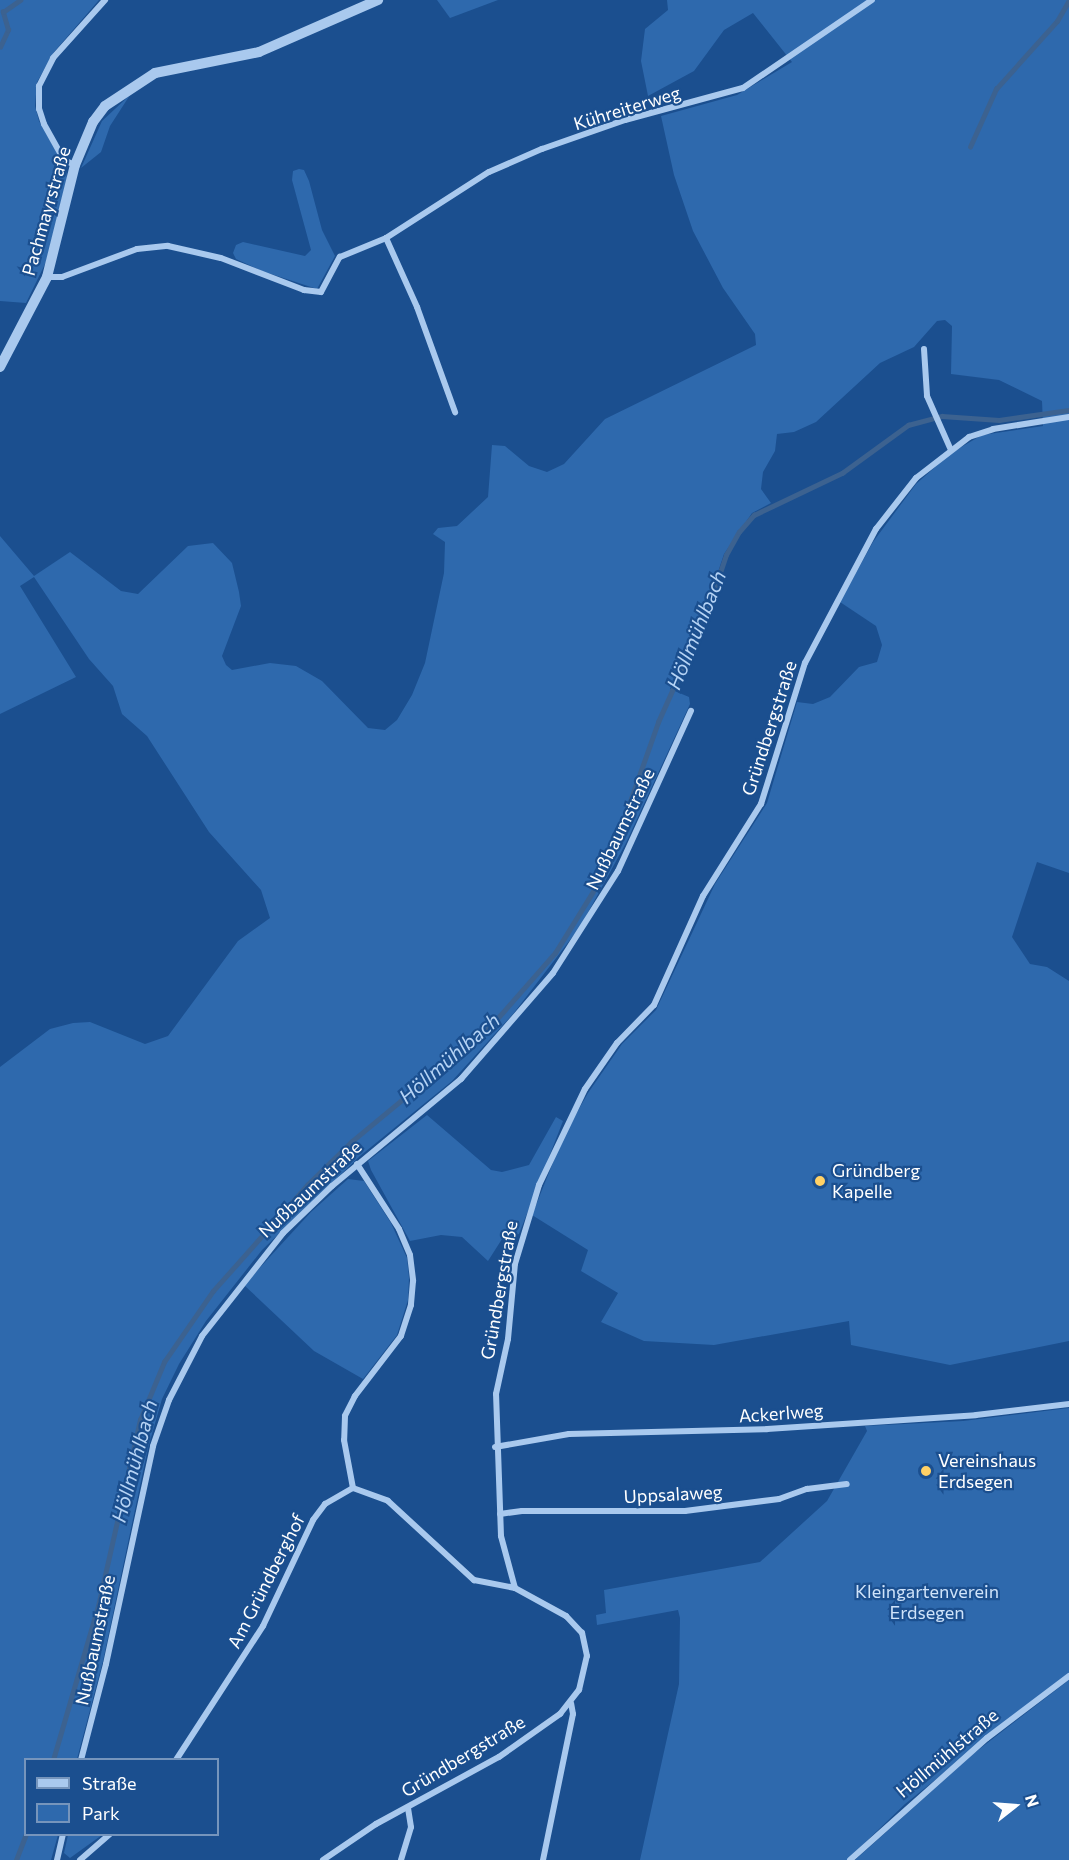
<!DOCTYPE html>
<html>
<head>
<meta charset="utf-8">
<style>
	body { margin:0 }
	#map { position:relative; width:1069px; height:1860px; overflow:hidden; background:#1b4f8f; font-family:Commissioner,sans-serif }
	div>[style] { position:absolute }
	.green>* { inset:0; background:#2e69ad }
	.stream>* { height:4.5px; margin:-2.25px; padding:0 2.25px; transform-origin:2.25px; border-radius:2.25px; background:#3c6290 }
	.minor>* { height:6px; margin:-3px; padding:0 3px; transform-origin:3px; border-radius:3px; background:#a9c9ee }
	.tertiary>* { height:10px; margin:-5px; padding:0 5px; transform-origin:5px; border-radius:5px; background:#a9c9ee }
	.dots>* { width:16px; height:16px; translate:-50% -50%; box-sizing:border-box; border:3px solid #1b4f8f; border-radius:50% }
	span { translate:-50% -50%; white-space:nowrap; text-align:center; line-height:1.15; -webkit-text-stroke:4.5px #1b4f8f; paint-order:stroke }
	.street-label { font-size:18px; color:#fff }
	.poi-label { font-size:18px; color:#fff }
	.left { translate:0 -50%; text-align:left }
	.park-label { font-size:18px; color:#cfe3fa }
	.water-label { font-size:20px; color:#b5d3f5; font-style:italic }
	.legend { position:absolute; left:24px; top:1758px; width:195px; height:78px; box-sizing:border-box; background:#1b4f8f; border:2px solid #7695bc; margin:0; padding:8px 10px; list-style:none; font-size:18px; color:#fff }
	.legend li { display:flex; align-items:center; gap:12px; height:30px }
	.legend b { width:30px; border:2px solid #7695bc }
	.north { position:absolute; left:985px; top:1776px; width:60px; height:60px; -webkit-text-stroke:4px #1b4f8f; paint-order:stroke; rotate:73deg; font-size:16px; font-weight:700; line-height:24px; text-align:center; color:#fff }
	.north::after { content:''; display:block; margin:auto; width:21px; height:27px; background:#fff; clip-path:polygon(50% 0,100% 100%,50% 72%,0 100%) }
</style>
</head>
<body>
<div id="map">
	<div class="green">
		<div style="clip-path:polygon(0 0,99px 0,54px 52px,37px 82px,35px 106px,39px 121px,66px 169px,67px 178px,46px 262px,26px 303px,0 301px)"></div>
		<div style="clip-path:polygon(437px 0,498px 0,450px 18px)"></div>
		<div style="clip-path:polygon(667px 0,1069px 0,1069px 873px,1037px 862px,1012px 937px,1030px 964px,1047px 967px,1069px 981px,1069px 1341px,950px 1365px,851px 1345px,849px 1321px,714px 1345px,644px 1341px,601px 1322px,618px 1293px,581px 1271px,588px 1250px,532px 1215px,564px 1135px,588px 1093px,622px 1044px,656px 1010px,715px 884px,767px 803px,797px 702px,813px 704px,830px 697px,859px 667px,877px 662px,882px 645px,876px 626px,840px 602px,873px 542px,916px 484px,951px 453px,982px 435px,1043px 426px,1042px 401px,999px 380px,951px 374px,952px 326px,945px 320px,937px 321px,914px 347px,880px 363px,816px 422px,794px 432px,777px 434px,775px 451px,763px 472px,761px 489px,771px 503px,752px 513px,724px 554px,702px 620px,670px 689px,689px 697px,690px 704px,626px 843px,580px 927px,513px 1014px,452px 1081px,360px 1156px,262px 1250px,206px 1321px,179px 1364px,162px 1399px,148px 1448px,103px 1661px,77px 1759px,26px 1760px,26px 1834px,58px 1835px,51px 1860px,0 1860px,0 1067px,50px 1029px,73px 1023px,90px 1022px,145px 1044px,168px 1036px,238px 941px,270px 918px,261px 890px,209px 832px,147px 736px,122px 714px,113px 686px,89px 659px,34px 577px,20px 586px,76px 677px,0 714px,0 536px,34px 576px,70px 552px,121px 591px,138px 594px,188px 546px,213px 543px,232px 563px,239px 592px,241px 606px,222px 656px,226px 665px,232px 670px,270px 663px,296px 666px,322px 681px,368px 728px,385px 730px,397px 720px,412px 695px,425px 663px,444px 573px,445px 542px,433px 534px,438px 528px,457px 526px,488px 497px,492px 445px,505px 446px,529px 466px,547px 472px,564px 464px,605px 419px,756px 345px,755px 334px,723px 288px,693px 231px,674px 175px,661px 116px,737px 95px,792px 62px,753px 13px,724px 30px,694px 71px,648px 96px,641px 61px,645px 29px,668px 10px)"></div>
		<div style="clip-path:polygon(130px 95px,110px 126px,101px 152px,81px 168px,102px 121px)"></div>
		<div style="clip-path:polygon(299px 169px,304px 170px,309px 181px,322px 230px,335px 256px,317px 289px,262px 271px,236px 259px,233px 253px,236px 245px,243px 242px,305px 256px,311px 250px,292px 180px,293px 171px)"></div>
		<div style="clip-path:polygon(427px 1115px,491px 1170px,502px 1172px,529px 1165px,556px 1117px,563px 1121px,519px 1234px,502px 1239px,488px 1261px,462px 1237px,441px 1235px,410px 1241px,371px 1170px,368px 1161px)"></div>
		<div style="clip-path:polygon(348px 1179px,364px 1181px,391px 1223px,407px 1258px,409px 1278px,408px 1300px,397px 1335px,363px 1379px,314px 1351px,244px 1285px,311px 1212px)"></div>
		<div style="clip-path:polygon(1069px 1408px,1069px 1673px,905px 1804px,847px 1860px,640px 1860px,679px 1684px,680px 1618px,678px 1610px,597px 1625px,596px 1615px,606px 1613px,604px 1590px,760px 1562px,827px 1501px,867px 1431px,865px 1426px,963px 1421px)"></div>
		<div style="clip-path:polygon(1069px 1680px,1069px 1860px,855px 1860px,973px 1754px)"></div>
		<div style="clip-path:polygon(68px 1835px,68px 1834px,102px 1835px,70px 1858px,64px 1853px)"></div>
	</div>
	<div class="stream">
		<div style="left:0;top:47px;width:19px;rotate:-65deg"></div>
		<div style="left:8px;top:30px;width:19px;rotate:-106deg"></div>
		<div style="left:3px;top:12px;width:21px;rotate:-35deg"></div>
		<div style="left:970px;top:147px;width:64px;rotate:-65.9deg"></div>
		<div style="left:996px;top:89px;width:91px;rotate:-48.1deg"></div>
		<div style="left:1057px;top:21px;width:24px;rotate:-60deg"></div>
		<div style="left:53px;top:1760px;width:160px;rotate:-73.7deg"></div>
		<div style="left:98px;top:1606px;width:191px;rotate:-77.3deg"></div>
		<div style="left:140px;top:1420px;width:63px;rotate:-67.5deg"></div>
		<div style="left:164px;top:1362px;width:86px;rotate:-55.4deg"></div>
		<div style="left:213px;top:1291px;width:142px;rotate:-48.4deg"></div>
		<div style="left:307px;top:1185px;width:62px;rotate:-44.3deg"></div>
		<div style="left:351px;top:1142px;width:179px;rotate:-39.6deg"></div>
		<div style="left:489px;top:1028px;width:100px;rotate:-48.7deg"></div>
		<div style="left:555px;top:953px;width:95px;rotate:-58.3deg"></div>
		<div style="left:605px;top:872px;width:159px;rotate:-70.5deg"></div>
		<div style="left:658px;top:722px;width:112px;rotate:-65.7deg"></div>
		<div style="left:704px;top:620px;width:69px;rotate:-71.3deg"></div>
		<div style="left:726px;top:555px;width:26px;rotate:-61deg"></div>
		<div style="left:739px;top:532px;width:23px;rotate:-49deg"></div>
		<div style="left:754px;top:515px;width:98px;rotate:-25.5deg"></div>
		<div style="left:842px;top:473px;width:82px;rotate:-36deg"></div>
		<div style="left:908px;top:425px;width:35px;rotate:-15deg"></div>
		<div style="left:942px;top:416px;width:57px;rotate:4deg"></div>
		<div style="left:999px;top:420px;width:71px;rotate:-8.1deg"></div>
		<div style="left:16px;top:1860px;width:28px;rotate:-69deg"></div>
	</div>
	<div class="minor">
		<div style="left:75px;top:165px;width:12px;rotate:-156deg"></div>
		<div style="left:64px;top:160px;width:41px;rotate:-119.1deg"></div>
		<div style="left:44px;top:124px;width:16px;rotate:-108deg"></div>
		<div style="left:39px;top:109px;width:23px;rotate:-90deg"></div>
		<div style="left:39px;top:86px;width:31px;rotate:-63deg"></div>
		<div style="left:53px;top:58px;width:78px;rotate:-48.1deg"></div>
		<div style="left:386px;top:238px;width:76px;rotate:65.8deg"></div>
		<div style="left:417px;top:307px;width:112px;rotate:70.1deg"></div>
		<div style="left:47px;top:277px;width:15px"></div>
		<div style="left:62px;top:277px;width:80px;rotate:-20.5deg"></div>
		<div style="left:137px;top:249px;width:31px;rotate:-6deg"></div>
		<div style="left:168px;top:246px;width:54px;rotate:12.8deg"></div>
		<div style="left:221px;top:258px;width:89px;rotate:21.1deg"></div>
		<div style="left:304px;top:290px;width:17px;rotate:7deg"></div>
		<div style="left:321px;top:292px;width:40px;rotate:-62deg"></div>
		<div style="left:340px;top:257px;width:50px;rotate:-22.4deg"></div>
		<div style="left:386px;top:238px;width:122px;rotate:-32.7deg"></div>
		<div style="left:489px;top:172px;width:58px;rotate:-23.5deg"></div>
		<div style="left:542px;top:149px;width:88px;rotate:-19.3deg"></div>
		<div style="left:625px;top:120px;width:122px;rotate:-15.2deg"></div>
		<div style="left:743px;top:88px;width:156px;rotate:-34.3deg"></div>
		<div style="left:924px;top:349px;width:47px;rotate:86.3deg"></div>
		<div style="left:927px;top:396px;width:57px;rotate:66.1deg"></div>
		<div style="left:357px;top:1164px;width:77px;rotate:57.1deg"></div>
		<div style="left:399px;top:1229px;width:28px;rotate:67deg"></div>
		<div style="left:410px;top:1255px;width:26px;rotate:83deg"></div>
		<div style="left:413px;top:1281px;width:24px;rotate:95deg"></div>
		<div style="left:411px;top:1305px;width:33px;rotate:108deg"></div>
		<div style="left:401px;top:1336px;width:76px;rotate:127.5deg"></div>
		<div style="left:355px;top:1396px;width:22px;rotate:117deg"></div>
		<div style="left:345px;top:1416px;width:24px;rotate:92deg"></div>
		<div style="left:344px;top:1440px;width:49px;rotate:79.4deg"></div>
		<div style="left:353px;top:1488px;width:37px;rotate:20deg"></div>
		<div style="left:388px;top:1501px;width:117px;rotate:42.6deg"></div>
		<div style="left:474px;top:1580px;width:42px;rotate:11deg"></div>
		<div style="left:495px;top:1447px;width:75px;rotate:-10deg"></div>
		<div style="left:569px;top:1434px;width:198px;rotate:-1.4deg"></div>
		<div style="left:767px;top:1429px;width:209px;rotate:-3.8deg"></div>
		<div style="left:976px;top:1415px;width:94px;rotate:-6.7deg"></div>
		<div style="left:500px;top:1514px;width:22px;rotate:-8deg"></div>
		<div style="left:522px;top:1511px;width:163px"></div>
		<div style="left:685px;top:1511px;width:95px;rotate:-7.3deg"></div>
		<div style="left:779px;top:1499px;width:30px;rotate:-20deg"></div>
		<div style="left:807px;top:1489px;width:40px;rotate:-7.1deg"></div>
		<div style="left:81px;top:1760px;width:99px;rotate:-75.4deg"></div>
		<div style="left:106px;top:1664px;width:223px;rotate:-77.8deg"></div>
		<div style="left:153px;top:1446px;width:49px;rotate:-70.8deg"></div>
		<div style="left:169px;top:1400px;width:72px;rotate:-62.7deg"></div>
		<div style="left:202px;top:1336px;width:131px;rotate:-51.8deg"></div>
		<div style="left:283px;top:1233px;width:68px;rotate:-43.8deg"></div>
		<div style="left:332px;top:1186px;width:168px;rotate:-39.7deg"></div>
		<div style="left:461px;top:1079px;width:140px;rotate:-49deg"></div>
		<div style="left:553px;top:973px;width:121px;rotate:-57.5deg"></div>
		<div style="left:618px;top:871px;width:176px;rotate:-65.5deg"></div>
		<div style="left:176px;top:1760px;width:160px;rotate:-57deg"></div>
		<div style="left:263px;top:1626px;width:117px;rotate:-64.7deg"></div>
		<div style="left:313px;top:1520px;width:20px;rotate:-53deg"></div>
		<div style="left:325px;top:1504px;width:32px;rotate:-30deg"></div>
		<div style="left:57px;top:1860px;width:27px;rotate:-77deg"></div>
		<div style="left:80px;top:1860px;width:40px;rotate:-41deg"></div>
		<div style="left:323px;top:1860px;width:64px;rotate:-34.2deg"></div>
		<div style="left:376px;top:1824px;width:140px;rotate:-28.6deg"></div>
		<div style="left:499px;top:1757px;width:75px;rotate:-35.2deg"></div>
		<div style="left:560px;top:1714px;width:31px;rotate:-52deg"></div>
		<div style="left:579px;top:1690px;width:35px;rotate:-77deg"></div>
		<div style="left:587px;top:1656px;width:24px;rotate:-102deg"></div>
		<div style="left:582px;top:1633px;width:23px;rotate:-133deg"></div>
		<div style="left:566px;top:1616px;width:58px;rotate:-151.2deg"></div>
		<div style="left:515px;top:1588px;width:54px;rotate:-105.1deg"></div>
		<div style="left:501px;top:1536px;width:142px;rotate:-92deg"></div>
		<div style="left:496px;top:1394px;width:56px;rotate:-77.7deg"></div>
		<div style="left:508px;top:1339px;width:75px;rotate:-84.7deg"></div>
		<div style="left:515px;top:1264px;width:83px;rotate:-73.1deg"></div>
		<div style="left:539px;top:1185px;width:106px;rotate:-64.4deg"></div>
		<div style="left:585px;top:1089px;width:56px;rotate:-55.2deg"></div>
		<div style="left:617px;top:1043px;width:53px;rotate:-45.8deg"></div>
		<div style="left:654px;top:1005px;width:120px;rotate:-65.8deg"></div>
		<div style="left:703px;top:896px;width:109px;rotate:-57.8deg"></div>
		<div style="left:761px;top:804px;width:148px;rotate:-72.7deg"></div>
		<div style="left:805px;top:663px;width:152px;rotate:-62.1deg"></div>
		<div style="left:876px;top:529px;width:65px;rotate:-51.9deg"></div>
		<div style="left:916px;top:478px;width:67px;rotate:-37.7deg"></div>
		<div style="left:969px;top:437px;width:25px;rotate:-18deg"></div>
		<div style="left:993px;top:429px;width:77px;rotate:-9deg"></div>
		<div style="left:401px;top:1860px;width:34px;rotate:-73deg"></div>
		<div style="left:411px;top:1827px;width:20px;rotate:-99deg"></div>
		<div style="left:543px;top:1860px;width:149px;rotate:-78.4deg"></div>
		<div style="left:573px;top:1714px;width:11px;rotate:-100deg"></div>
		<div style="left:850px;top:1860px;width:183px;rotate:-41.7deg"></div>
		<div style="left:987px;top:1738px;width:103px;rotate:-37.1deg"></div>
	</div>
	<div class="tertiary">
		<div style="left:0;top:367px;width:102px;rotate:-62.4deg"></div>
		<div style="left:47px;top:277px;width:115px;rotate:-76deg"></div>
		<div style="left:75px;top:165px;width:47px;rotate:-67.3deg"></div>
		<div style="left:93px;top:122px;width:20px;rotate:-53deg"></div>
		<div style="left:105px;top:106px;width:60px;rotate:-33.4deg"></div>
		<div style="left:155px;top:73px;width:106px;rotate:-11.4deg"></div>
		<div style="left:259px;top:52px;width:130px;rotate:-23.6deg"></div>
	</div>
	<div class="dots">
		<div style="left:820px;top:1181px;background:#ffd166"></div>
		<div style="left:926px;top:1471px;background:#ffd166"></div>
	</div>
	<div class="street-label">
		<span style="left:627px;top:108px;rotate:-17deg">Kühreiterweg</span>
		<span style="left:46px;top:211px;rotate:-74deg">Pachmayrstraße</span>
		<span style="left:769px;top:728px;rotate:-72deg">Gründbergstraße</span>
		<span style="left:620px;top:829px;rotate:-64deg">Nußbaumstraße</span>
		<span style="left:310px;top:1189px;rotate:-43deg">Nußbaumstraße</span>
		<span style="left:499px;top:1290px;rotate:-80deg">Gründbergstraße</span>
		<span style="left:781px;top:1413px;rotate:-4deg">Ackerlweg</span>
		<span style="left:673px;top:1494px;rotate:-3deg">Uppsalaweg</span>
		<span style="left:266px;top:1581px;rotate:-63deg">Am Gründberghof</span>
		<span style="left:95px;top:1640px;rotate:-78deg">Nußbaumstraße</span>
		<span style="left:947px;top:1753px;rotate:-40deg">Höllmühlstraße</span>
		<span style="left:463px;top:1756px;rotate:-31deg">Gründbergstraße</span>
	</div>
	<div class="poi-label">
		<span class="left" style="left:832px;top:1181px">Gründberg<br>Kapelle</span>
		<span class="left" style="left:938px;top:1471px">Vereinshaus<br>Erdsegen</span>
	</div>
	<div class="park-label">
		<span style="left:927px;top:1602px">Kleingartenverein<br>Erdsegen</span>
	</div>
	<div class="water-label">
		<span style="left:696px;top:630px;rotate:-68deg">Höllmühlbach</span>
		<span style="left:449px;top:1058px;rotate:-41deg">Höllmühlbach</span>
		<span style="left:134px;top:1461px;rotate:-75deg">Höllmühlbach</span>
	</div>
	<ul class="legend">
	<li><b style="height:8px;background:#a9c9ee"></b>Straße</li>
	<li><b style="height:16px;background:#2e69ad"></b>Park</li>
	</ul>
	<div class="north">N</div>
</div>
</body>
</html>
